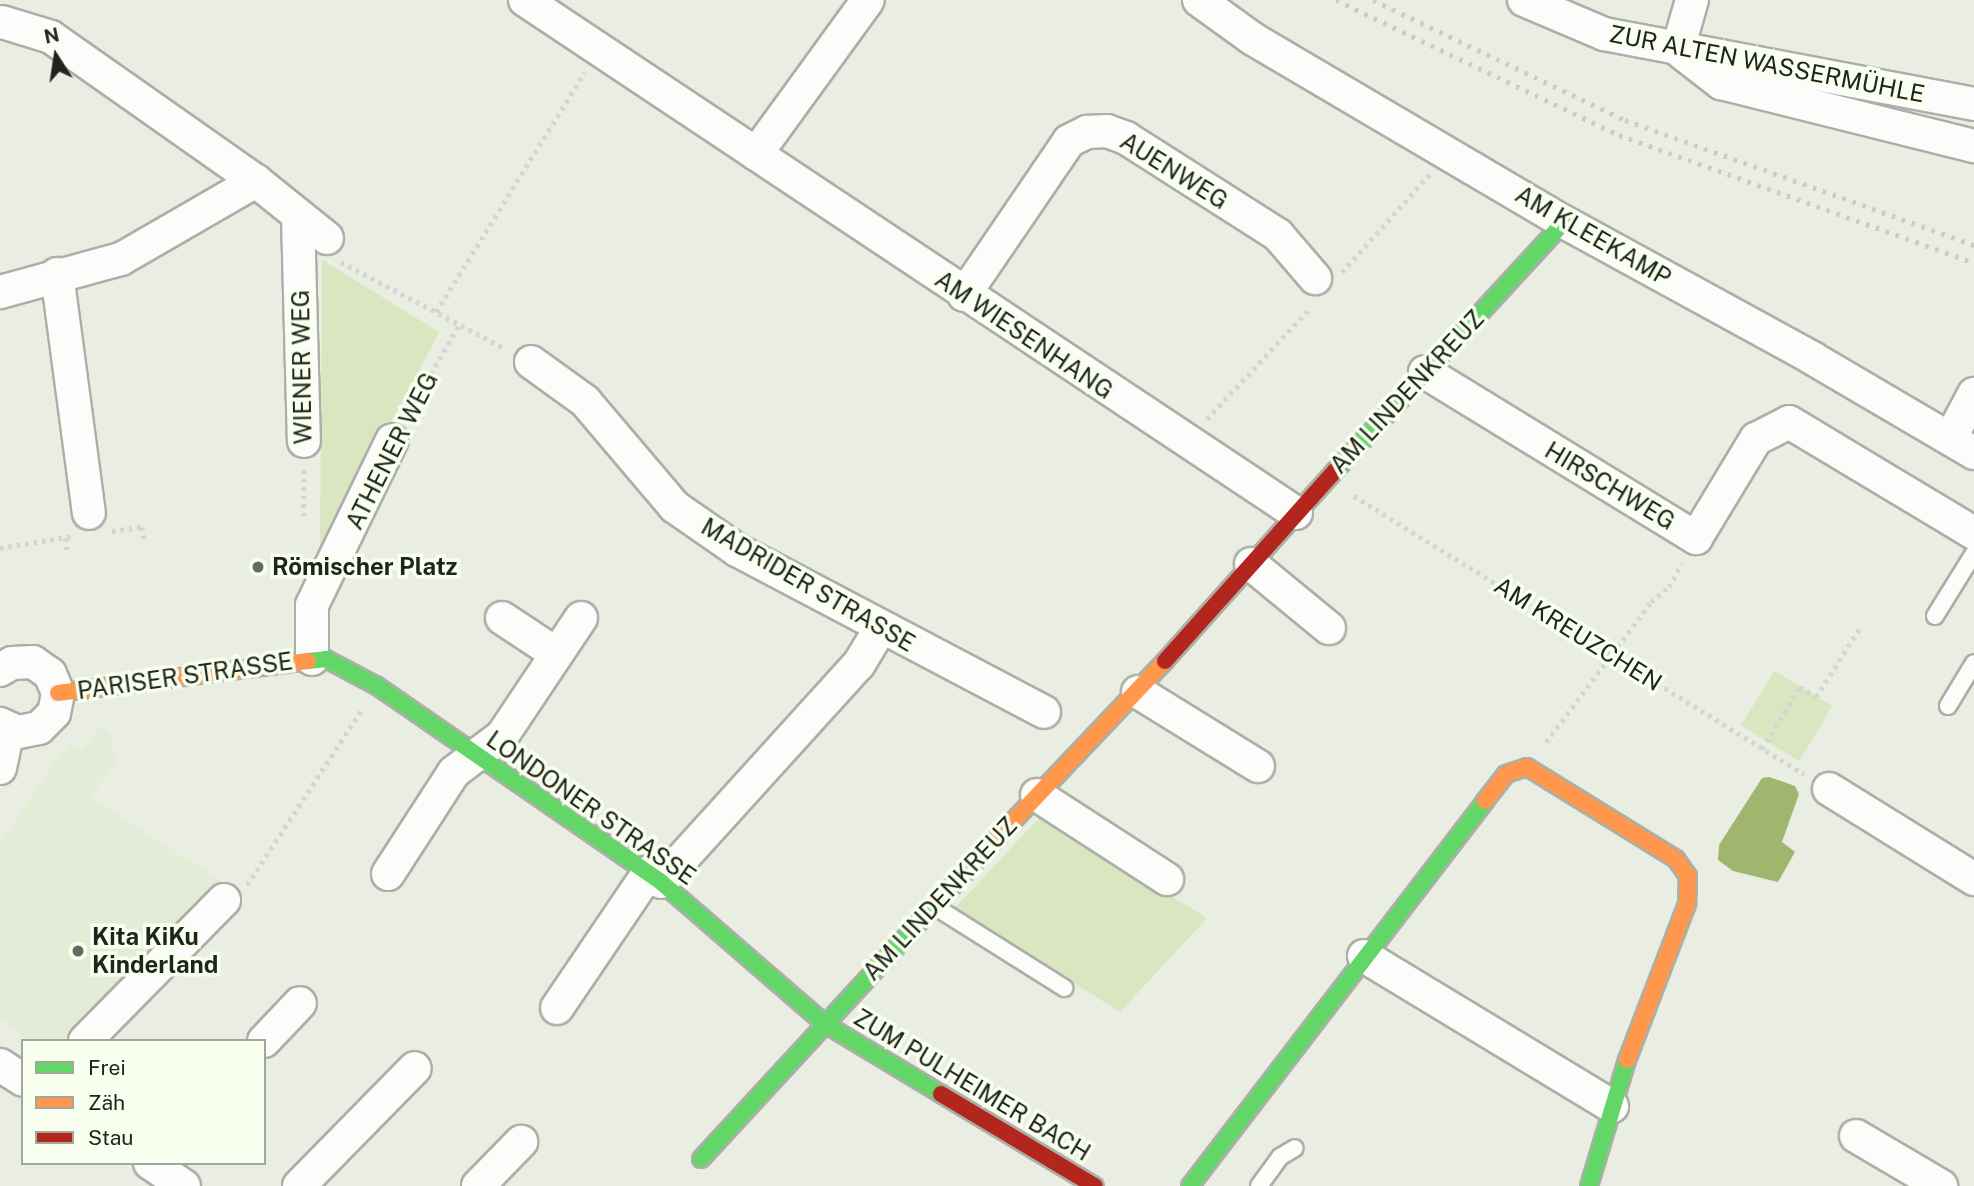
<!DOCTYPE html>
<html>
<head>
<meta charset="utf-8">
<style>
	body { margin:0 }
	#map { position:relative; width:1974px; height:1186px; overflow:hidden; background:#e9ede2; font-family:"Public Sans",sans-serif }
	div>[style] { position:absolute }
	.built>* { inset:0; background:#e4ebd6 }
	.green>* { inset:0; background:#d9e6c0; transform-origin:0 0 }
	.water>* { inset:0; background:#a0b56e }
	.path>* { height:4.5px; margin-top:-2.25px; transform-origin:0; background:repeating-linear-gradient(90deg,#d4d5d2 0 3.5px,transparent 0 8.5px) }
	.roads { filter:drop-shadow(2px 0 #acafa7) drop-shadow(-2px 0 #acafa7) drop-shadow(0 2px #acafa7) drop-shadow(0 -2px #acafa7) }
	.lane>* { height:16px; margin:-8px; padding:0 8px; transform-origin:8px; border-radius:8px; background:#fcfcfb }
	.street>* { height:32px; margin:-16px; padding:0 16px; transform-origin:16px; border-radius:16px; background:#fcfcfb }
	.fast>* { height:16px; margin:-8px; padding:0 8px; transform-origin:8px; border-radius:8px; background:#63d668 }
	.slow>* { height:16px; margin:-8px; padding:0 8px; transform-origin:8px; border-radius:8px; background:#ff974d }
	.jam>* { height:16px; margin:-8px; padding:0 8px; transform-origin:8px; border-radius:8px; background:#b3261e }
	.rail>* { height:5px; margin-top:-2.5px; transform-origin:0; background:repeating-linear-gradient(90deg,#cbccc9 0 3.5px,transparent 0 10.5px) }
	.dots>* { width:19px; height:19px; translate:-50% -50%; box-sizing:border-box; border:4px solid #f8ffee; border-radius:50% }
	span { translate:-50% -50%; white-space:nowrap; text-align:center; line-height:1.15; -webkit-text-stroke:7px #f8ffee; paint-order:stroke }
	.street-label { font-size:24px; color:#21241c }
	.poi-label { font-size:24px; color:#21241c; font-weight:700 }
	.left { translate:0 -50%; text-align:left }
	.legend { position:absolute; left:21px; top:1039px; width:245px; height:126px; box-sizing:border-box; background:#f8ffee; border:2px solid #a2a79a; margin:0; padding:9px 12px; list-style:none; font-size:21px; color:#21241c }
	.legend li { display:flex; align-items:center; gap:14px; height:35px }
	.legend b { width:35px; border:2px solid #a2a79a }
	.north { position:absolute; left:21px; top:21px; width:70px; height:70px; -webkit-text-stroke:5px #f8ffee; paint-order:stroke; rotate:348deg; font-size:19px; font-weight:700; line-height:28px; text-align:center; color:#21241c }
	.north::after { content:''; display:block; margin:auto; width:24px; height:32px; background:#21241c; clip-path:polygon(50% 0,100% 100%,50% 72%,0 100%) }
</style>
</head>
<body>
<div id="map">
	<div class="built">
		<div style="clip-path:polygon(99px 726px,110px 734px,112px 750px,118px 758px,91px 797px,222px 882px,69px 1041px,30px 1041px,0 1019px,0 843px,69px 743px,83px 750px)"></div>
	</div>
	<div class="green">
		<div style="clip-path:polygon(322px 260px,439px 332px,320px 563px)"></div>
		<div style="left:1774px;top:671px;width:68px;height:64px;rotate:31deg"></div>
		<div style="clip-path:polygon(1040px 817px,1207px 918px,1120px 1012px,955px 908px)"></div>
	</div>
	<div class="water">
		<div style="clip-path:polygon(1769px 777px,1795px 786px,1799px 794px,1782px 842px,1795px 852px,1778px 882px,1733px 871px,1718px 860px,1719px 845px,1762px 778px)"></div>
	</div>
	<div class="path">
		<div style="left:341px;top:262px;width:187px;rotate:27.8deg"></div>
		<div style="left:1342px;top:272px;width:132px;rotate:-48.1deg"></div>
		<div style="left:436px;top:312px;width:282px;rotate:-58.2deg"></div>
		<div style="left:405px;top:418px;width:108px;rotate:-59.9deg"></div>
		<div style="left:1207px;top:419px;width:153px;rotate:-47.1deg"></div>
		<div style="left:304px;top:470px;width:48px;rotate:90deg"></div>
		<div style="left:1354px;top:496px;width:529px;rotate:31.71deg"></div>
		<div style="left:112px;top:531px;width:30px;rotate:-8deg"></div>
		<div style="left:142px;top:527px;width:13px;rotate:81deg"></div>
		<div style="left:66px;top:538px;width:13px;rotate:86deg"></div>
		<div style="left:0;top:548px;width:73px;rotate:-9.5deg"></div>
		<div style="left:1546px;top:742px;width:175px;rotate:-53.1deg"></div>
		<div style="left:1651px;top:602px;width:23px;rotate:-40deg"></div>
		<div style="left:1669px;top:587px;width:27px;rotate:-62deg"></div>
		<div style="left:1762px;top:749px;width:73px;rotate:-58.5deg"></div>
		<div style="left:1800px;top:687px;width:19px;rotate:32deg"></div>
		<div style="left:1816px;top:697px;width:84px;rotate:-57.6deg"></div>
		<div style="left:247px;top:885px;width:208px;rotate:-56.8deg"></div>
	</div>
	<div class="roads">
		<div class="lane">
			<div style="left:1935px;top:616px;width:74px;rotate:-58.2deg"></div>
			<div style="left:1948px;top:706px;width:50px;rotate:-58.8deg"></div>
			<div style="left:934px;top:906px;width:154px;rotate:32.2deg"></div>
			<div style="left:1259px;top:1186px;width:36px;rotate:-54deg"></div>
			<div style="left:1280px;top:1157px;width:17px;rotate:-31deg"></div>
		</div>
		<div class="street">
			<div style="left:525px;top:0;width:926px;rotate:33.64deg"></div>
			<div style="left:1199px;top:0;width:67px;rotate:35.8deg"></div>
			<div style="left:1253px;top:39px;width:361px;rotate:30.5deg"></div>
			<div style="left:1564px;top:222px;width:283px;rotate:28.7deg"></div>
			<div style="left:1812px;top:358px;width:188px;rotate:30.4deg"></div>
			<div style="left:1524px;top:0;width:87px;rotate:23deg"></div>
			<div style="left:1604px;top:34px;width:377px;rotate:10.7deg"></div>
			<div style="left:2px;top:22px;width:51px;rotate:17deg"></div>
			<div style="left:51px;top:37px;width:251px;rotate:35.1deg"></div>
			<div style="left:256px;top:181px;width:91px;rotate:38.8deg"></div>
			<div style="left:1678px;top:49px;width:51px;rotate:-74.1deg"></div>
			<div style="left:1681px;top:52px;width:51px;rotate:37.8deg"></div>
			<div style="left:1721px;top:83px;width:261px;rotate:14deg"></div>
			<div style="left:756px;top:154px;width:190px;rotate:-54deg"></div>
			<div style="left:298px;top:217px;width:224px;rotate:88.5deg"></div>
			<div style="left:57px;top:274px;width:241px;rotate:82.4deg"></div>
			<div style="left:0;top:292px;width:125px;rotate:-15.3deg"></div>
			<div style="left:121px;top:259px;width:156px;rotate:-30deg"></div>
			<div style="left:964px;top:295px;width:186px;rotate:-55.7deg"></div>
			<div style="left:1069px;top:141px;width:20px;rotate:-27deg"></div>
			<div style="left:1087px;top:132px;width:20px;rotate:-3deg"></div>
			<div style="left:1107px;top:131px;width:20px;rotate:20deg"></div>
			<div style="left:1126px;top:138px;width:180px;rotate:32.5deg"></div>
			<div style="left:1278px;top:235px;width:57px;rotate:49.3deg"></div>
			<div style="left:531px;top:362px;width:67px;rotate:35.8deg"></div>
			<div style="left:585px;top:401px;width:139px;rotate:49.7deg"></div>
			<div style="left:675px;top:507px;width:75px;rotate:34.7deg"></div>
			<div style="left:737px;top:550px;width:347px;rotate:27.8deg"></div>
			<div style="left:1425px;top:372px;width:318px;rotate:31.5deg"></div>
			<div style="left:1696px;top:538px;width:116px;rotate:-58.8deg"></div>
			<div style="left:1756px;top:439px;width:37px;rotate:-27deg"></div>
			<div style="left:1789px;top:422px;width:216px;rotate:31deg"></div>
			<div style="left:1951px;top:437px;width:49px;rotate:-61.9deg"></div>
			<div style="left:1251px;top:564px;width:101px;rotate:39.4deg"></div>
			<div style="left:502px;top:618px;width:64px;rotate:33.4deg"></div>
			<div style="left:312px;top:659px;width:54px;rotate:-90deg"></div>
			<div style="left:312px;top:605px;width:183px;rotate:-64.1deg"></div>
			<div style="left:0;top:670px;width:14px;rotate:-30deg"></div>
			<div style="left:12px;top:663px;width:21px;rotate:-3deg"></div>
			<div style="left:33px;top:662px;width:21px;rotate:35deg"></div>
			<div style="left:50px;top:674px;width:21px;rotate:67deg"></div>
			<div style="left:58px;top:693px;width:20px;rotate:101deg"></div>
			<div style="left:54px;top:713px;width:21px;rotate:135deg"></div>
			<div style="left:39px;top:728px;width:21px;rotate:169deg"></div>
			<div style="left:18px;top:732px;width:20px;rotate:-156deg"></div>
			<div style="left:1138px;top:692px;width:141px;rotate:31.7deg"></div>
			<div style="left:0;top:768px;width:40px;rotate:-78deg"></div>
			<div style="left:1829px;top:789px;width:171px;rotate:31.8deg"></div>
			<div style="left:1037px;top:795px;width:155px;rotate:32.9deg"></div>
			<div style="left:388px;top:874px;width:121px;rotate:-57.1deg"></div>
			<div style="left:454px;top:772px;width:60px;rotate:-36.9deg"></div>
			<div style="left:502px;top:736px;width:142px;rotate:-56.2deg"></div>
			<div style="left:661px;top:882px;width:294px;rotate:-47.8deg"></div>
			<div style="left:859px;top:664px;width:41px;rotate:-59deg"></div>
			<div style="left:1364px;top:956px;width:290px;rotate:31.2deg"></div>
			<div style="left:557px;top:1008px;width:164px;rotate:-55.9deg"></div>
			<div style="left:85px;top:1041px;width:198px;rotate:-45.4deg"></div>
			<div style="left:264px;top:1041px;width:52px;rotate:-46.5deg"></div>
			<div style="left:0;top:1065px;width:27px;rotate:33deg"></div>
			<div style="left:1856px;top:1136px;width:99px;rotate:30.5deg"></div>
			<div style="left:150px;top:1163px;width:41px;rotate:34.1deg"></div>
			<div style="left:299px;top:1186px;width:165px;rotate:-45.5deg"></div>
			<div style="left:478px;top:1186px;width:62px;rotate:-45.7deg"></div>
		</div>
		<div class="fast">
			<div style="left:1336px;top:470px;width:337px;rotate:-47.4deg"></div>
			<div style="left:308px;top:661px;width:18px;rotate:-6deg"></div>
			<div style="left:326px;top:659px;width:58px;rotate:27.9deg"></div>
			<div style="left:377px;top:686px;width:345px;rotate:34.6deg"></div>
			<div style="left:661px;top:882px;width:217px;rotate:40.9deg"></div>
			<div style="left:825px;top:1024px;width:135px;rotate:31.1deg"></div>
			<div style="left:701px;top:1159px;width:438px;rotate:-47.3deg"></div>
			<div style="left:1190px;top:1186px;width:485px;rotate:-52.5deg"></div>
			<div style="left:1589px;top:1186px;width:132px;rotate:-73.2deg"></div>
		</div>
		<div class="slow">
			<div style="left:58px;top:693px;width:252px;rotate:-7.3deg"></div>
			<div style="left:1485px;top:801px;width:34px;rotate:-52deg"></div>
			<div style="left:1506px;top:774px;width:22px;rotate:-18deg"></div>
			<div style="left:1527px;top:767px;width:175px;rotate:31.7deg"></div>
			<div style="left:1676px;top:859px;width:21px;rotate:55deg"></div>
			<div style="left:1688px;top:876px;width:28px;rotate:92deg"></div>
			<div style="left:1687px;top:904px;width:167px;rotate:111deg"></div>
			<div style="left:998px;top:837px;width:243px;rotate:-46.5deg"></div>
		</div>
		<div class="jam">
			<div style="left:1165px;top:661px;width:256px;rotate:-48.2deg"></div>
			<div style="left:941px;top:1094px;width:179px;rotate:30.9deg"></div>
		</div>
	</div>
	<div class="rail">
		<div style="left:1336px;top:0;width:314px;rotate:25.5deg"></div>
		<div style="left:1619px;top:135px;width:377px;rotate:19.8deg"></div>
		<div style="left:1373px;top:0;width:279px;rotate:25.5deg"></div>
		<div style="left:1625px;top:120px;width:371px;rotate:19.7deg"></div>
	</div>
	<div class="dots">
		<div style="left:258px;top:567px;background:#676a61"></div>
		<div style="left:78px;top:951px;background:#676a61"></div>
	</div>
	<div class="street-label">
		<span style="left:1767px;top:64px;rotate:11deg">ZUR ALTEN WASSERMÜHLE</span>
		<span style="left:1174px;top:171px;rotate:32deg">AUENWEG</span>
		<span style="left:1593px;top:236px;rotate:30deg">AM KLEEKAMP</span>
		<span style="left:1024px;top:335px;rotate:34deg">AM WIESENHANG</span>
		<span style="left:302px;top:367px;rotate:-91deg">WIENER WEG</span>
		<span style="left:1407px;top:392px;rotate:-47deg">AM LINDENKREUZ</span>
		<span style="left:392px;top:451px;rotate:-63deg">ATHENER WEG</span>
		<span style="left:1610px;top:486px;rotate:31deg">HIRSCHWEG</span>
		<span style="left:808px;top:585px;rotate:30deg">MADRIDER STRASSE</span>
		<span style="left:1578px;top:634px;rotate:32deg">AM KREUZCHEN</span>
		<span style="left:185px;top:676px;rotate:-8deg">PARISER STRASSE</span>
		<span style="left:591px;top:808px;rotate:35deg">LONDONER STRASSE</span>
		<span style="left:940px;top:899px;rotate:-47deg">AM LINDENKREUZ</span>
		<span style="left:972px;top:1085px;rotate:31deg">ZUM PULHEIMER BACH</span>
	</div>
	<div class="poi-label">
		<span class="left" style="left:272px;top:567px">Römischer Platz</span>
		<span class="left" style="left:92px;top:951px">Kita KiKu<br>Kinderland</span>
	</div>
	<ul class="legend">
	<li><b style="height:9px;background:#63d668"></b>Frei</li>
	<li><b style="height:9px;background:#ff974d"></b>Zäh</li>
	<li><b style="height:9px;background:#b3261e"></b>Stau</li>
	</ul>
	<div class="north">N</div>
</div>
</body>
</html>
